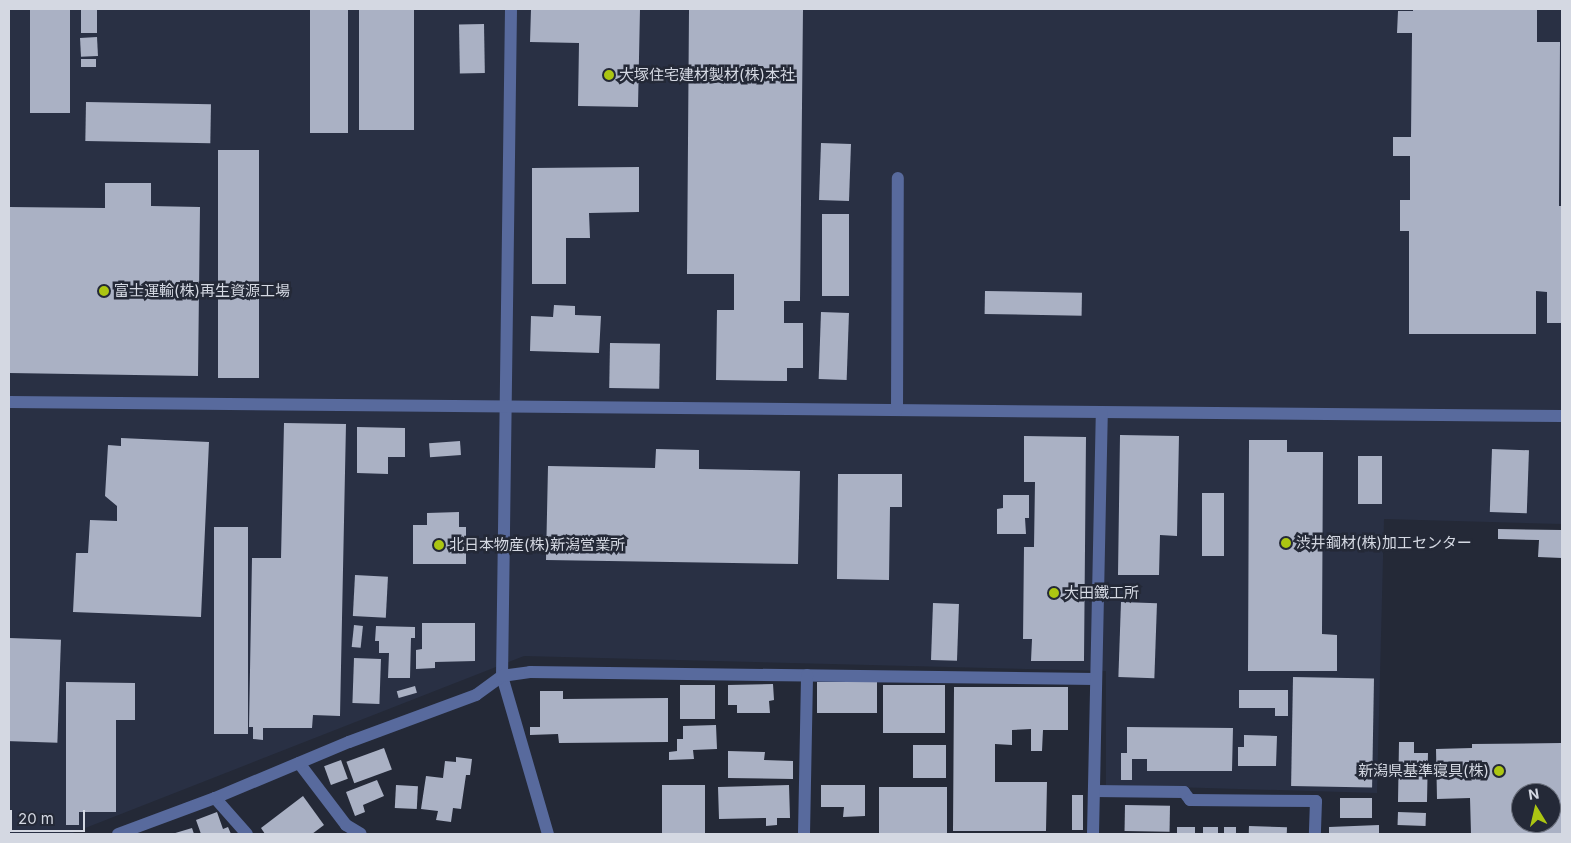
<!DOCTYPE html>
<html>
<head>
<meta charset="utf-8">
<style>
	body { margin:0 }
	#map { position:relative; width:1571px; height:843px; overflow:hidden; background:#242937; font-family:Inter,"Noto Sans JP",sans-serif }
	div>[style] { position:absolute }
	.built>* { inset:0; background:#293044 }
	.building>* { inset:0; background:#aab1c4; transform-origin:0 0 }
	.minor>* { height:12px; margin:-6px; padding:0 6px; transform-origin:6px; border-radius:6px; background:#586a9d }
	.dots>* { width:14px; height:14px; translate:-50% -50%; box-sizing:border-box; border:2px solid #242937; border-radius:50% }
	span { translate:-50% -50%; white-space:nowrap; text-align:center; line-height:1.15; -webkit-text-stroke:5px #242937; paint-order:stroke }
	.poi-label { font-size:15px; color:#d4d8e2 }
	.left { translate:0 -50%; text-align:left }
	.right { translate:-100% -50%; text-align:right }
	.frame { position:absolute; inset:0; border:10px solid #d4d8e2; pointer-events:none }
	.north { position:absolute; left:1511px; top:783px; width:50px; height:50px; box-sizing:border-box; background:#242937; border:1px solid #6a6f7b; border-radius:50%; rotate:351deg; font-size:14px; font-weight:700; line-height:20px; text-align:center; color:#d4d8e2 }
	.north::after { content:''; display:block; margin:auto; width:18px; height:22px; background:#acc612; clip-path:polygon(50% 0,100% 100%,50% 72%,0 100%) }
	.scale { position:absolute; left:10px; top:810px; width:75px; height:22px; box-sizing:border-box; border:2px solid #d4d8e2; border-top:0; padding-left:6px; font-size:15px; line-height:18px; white-space:nowrap; color:#d4d8e2; -webkit-text-stroke:4px #242937; paint-order:stroke }
</style>
</head>
<body>
<div id="map">
	<div class="built">
		<div style="clip-path:polygon(9px 9px,1562px 9px,1562px 524px,1384px 519px,1377px 793px,1106px 785px,1106px 671px,524px 656px,70px 834px,9px 834px)"></div>
	</div>
	<div class="building">
		<div style="left:30px;top:9px;width:40px;height:104px"></div>
		<div style="left:310px;top:9px;width:38px;height:124px"></div>
		<div style="left:359px;top:9px;width:55px;height:121px"></div>
		<div style="clip-path:polygon(531px 9px,640px 9px,638px 107px,578px 106px,579px 43px,530px 42px)"></div>
		<div style="clip-path:polygon(689px 9px,803px 9px,800px 301px,784px 301px,784px 323px,803px 323px,803px 368px,787px 368px,787px 381px,716px 380px,717px 310px,734px 310px,734px 274px,687px 274px)"></div>
		<div style="clip-path:polygon(1413px 9px,1537px 9px,1537px 42px,1560px 42px,1559px 206px,1562px 206px,1562px 323px,1547px 323px,1547px 292px,1536px 291px,1536px 334px,1409px 334px,1409px 231px,1400px 231px,1400px 200px,1410px 200px,1410px 156px,1393px 156px,1393px 137px,1411px 137px,1412px 33px,1397px 33px,1398px 11px,1413px 11px)"></div>
		<div style="left:81px;top:10px;width:16px;height:23px"></div>
		<div style="left:484px;top:24px;width:49px;height:25px;rotate:89deg"></div>
		<div style="left:97px;top:37px;width:19px;height:17px;rotate:87deg"></div>
		<div style="left:96px;top:59px;width:8px;height:15px;rotate:90deg"></div>
		<div style="left:86px;top:102px;width:125px;height:39px;rotate:1deg"></div>
		<div style="left:821px;top:143px;width:30px;height:57px;rotate:2deg"></div>
		<div style="left:259px;top:150px;width:228px;height:41px;rotate:90deg"></div>
		<div style="clip-path:polygon(639px 167px,639px 212px,589px 213px,590px 238px,566px 238px,566px 284px,532px 284px,532px 168px)"></div>
		<div style="clip-path:polygon(105px 183px,151px 183px,151px 206px,200px 207px,198px 376px,9px 373px,9px 207px,105px 208px)"></div>
		<div style="left:822px;top:214px;width:27px;height:82px"></div>
		<div style="left:985px;top:291px;width:97px;height:23px;rotate:1deg"></div>
		<div style="clip-path:polygon(554px 305px,575px 306px,575px 315px,601px 316px,599px 353px,530px 351px,531px 316px,553px 317px)"></div>
		<div style="left:821px;top:312px;width:28px;height:67px;rotate:2deg"></div>
		<div style="left:610px;top:343px;width:50px;height:45px;rotate:1deg"></div>
		<div style="clip-path:polygon(284px 423px,346px 424px,340px 716px,313px 715px,312px 728px,263px 728px,263px 740px,253px 739px,253px 727px,249px 727px,252px 558px,281px 558px)"></div>
		<div style="clip-path:polygon(357px 427px,405px 428px,405px 457px,388px 457px,388px 474px,357px 473px)"></div>
		<div style="clip-path:polygon(1120px 435px,1179px 436px,1177px 536px,1160px 535px,1159px 575px,1118px 575px)"></div>
		<div style="clip-path:polygon(1024px 436px,1086px 437px,1084px 661px,1031px 661px,1032px 639px,1023px 639px,1024px 547px,1034px 547px,1035px 482px,1024px 482px)"></div>
		<div style="clip-path:polygon(121px 438px,209px 442px,201px 617px,73px 612px,76px 553px,88px 553px,90px 520px,117px 521px,117px 506px,105px 496px,108px 445px,121px 446px)"></div>
		<div style="clip-path:polygon(1249px 440px,1287px 440px,1287px 452px,1323px 452px,1322px 634px,1337px 635px,1337px 671px,1248px 671px)"></div>
		<div style="left:460px;top:441px;width:14px;height:31px;rotate:86deg"></div>
		<div style="clip-path:polygon(656px 449px,699px 450px,699px 469px,800px 471px,798px 564px,546px 560px,548px 466px,655px 468px)"></div>
		<div style="left:1492px;top:449px;width:37px;height:63px;rotate:2deg"></div>
		<div style="left:1358px;top:456px;width:24px;height:48px"></div>
		<div style="clip-path:polygon(838px 474px,902px 474px,902px 507px,890px 507px,889px 580px,837px 579px)"></div>
		<div style="left:1202px;top:493px;width:22px;height:63px"></div>
		<div style="clip-path:polygon(1003px 495px,1029px 495px,1029px 518px,1025px 518px,1026px 534px,997px 534px,997px 509px,1003px 508px)"></div>
		<div style="clip-path:polygon(459px 512px,459px 527px,466px 527px,466px 564px,413px 564px,413px 525px,427px 525px,427px 513px)"></div>
		<div style="left:214px;top:527px;width:34px;height:207px"></div>
		<div style="clip-path:polygon(1498px 529px,1562px 530px,1562px 558px,1538px 557px,1539px 540px,1498px 539px)"></div>
		<div style="left:355px;top:575px;width:33px;height:41px;rotate:3deg"></div>
		<div style="left:1121px;top:602px;width:36px;height:75px;rotate:2deg"></div>
		<div style="left:933px;top:603px;width:26px;height:57px;rotate:2deg"></div>
		<div style="clip-path:polygon(422px 623px,475px 623px,475px 661px,435px 662px,435px 668px,416px 669px,416px 650px,422px 649px)"></div>
		<div style="left:354px;top:625px;width:9px;height:22px;rotate:6deg"></div>
		<div style="clip-path:polygon(376px 626px,415px 627px,415px 638px,411px 638px,410px 678px,388px 678px,389px 653px,379px 653px,379px 641px,375px 641px)"></div>
		<div style="left:9px;top:638px;width:52px;height:103px;rotate:2deg"></div>
		<div style="left:354px;top:658px;width:27px;height:45px;rotate:2deg"></div>
		<div style="left:1293px;top:677px;width:81px;height:109px;rotate:1deg"></div>
		<div style="clip-path:polygon(66px 682px,135px 683px,135px 720px,116px 720px,116px 812px,79px 812px,79px 825px,66px 825px)"></div>
		<div style="left:877px;top:682px;width:31px;height:60px;rotate:90deg"></div>
		<div style="clip-path:polygon(773px 684px,774px 700px,769px 701px,770px 713px,737px 713px,737px 705px,728px 705px,728px 685px)"></div>
		<div style="left:680px;top:685px;width:35px;height:34px"></div>
		<div style="left:883px;top:685px;width:62px;height:48px"></div>
		<div style="left:415px;top:686px;width:7px;height:19px;rotate:74deg"></div>
		<div style="clip-path:polygon(954px 687px,1068px 687px,1068px 730px,1043px 730px,1042px 751px,1031px 751px,1031px 729px,1012px 730px,1012px 745px,995px 744px,995px 782px,1047px 782px,1046px 831px,953px 831px)"></div>
		<div style="clip-path:polygon(1239px 690px,1288px 690px,1288px 716px,1275px 716px,1275px 708px,1239px 708px)"></div>
		<div style="clip-path:polygon(540px 691px,563px 691px,563px 699px,668px 698px,668px 742px,559px 743px,558px 734px,530px 735px,530px 727px,540px 727px)"></div>
		<div style="clip-path:polygon(716px 725px,717px 749px,693px 750px,694px 759px,669px 760px,669px 752px,677px 751px,677px 739px,683px 739px,683px 726px)"></div>
		<div style="clip-path:polygon(1127px 727px,1233px 728px,1232px 771px,1147px 771px,1147px 759px,1132px 759px,1132px 780px,1121px 780px,1121px 753px,1127px 753px)"></div>
		<div style="clip-path:polygon(1244px 735px,1277px 736px,1276px 766px,1238px 766px,1238px 747px,1244px 747px)"></div>
		<div style="clip-path:polygon(1399px 742px,1414px 742px,1414px 753px,1428px 753px,1427px 802px,1398px 802px)"></div>
		<div style="clip-path:polygon(evenodd,1562px 743px,1562px 834px,1471px 834px,1470px 798px,1437px 799px,1436px 749px,1472px 748px,1472px 744px,1562px 743px,1521px 793px,1551px 793px,1551px 823px,1521px 823px,1521px 793px)"></div>
		<div style="left:946px;top:745px;width:33px;height:33px;rotate:90deg"></div>
		<div style="left:384px;top:748px;width:23px;height:40px;rotate:70deg"></div>
		<div style="clip-path:polygon(728px 751px,765px 752px,764px 760px,793px 761px,793px 779px,728px 778px)"></div>
		<div style="clip-path:polygon(456px 757px,472px 759px,470px 775px,466px 775px,461px 809px,453px 808px,451px 822px,436px 820px,438px 811px,421px 809px,426px 776px,443px 778px,445px 761px,456px 762px)"></div>
		<div style="left:341px;top:760px;width:20px;height:18px;rotate:70deg"></div>
		<div style="clip-path:polygon(377px 780px,384px 796px,363px 805px,365px 812px,355px 816px,346px 792px)"></div>
		<div style="left:396px;top:785px;width:22px;height:23px;rotate:3deg"></div>
		<div style="left:662px;top:785px;width:43px;height:49px"></div>
		<div style="clip-path:polygon(789px 785px,790px 818px,777px 818px,777px 825px,766px 826px,766px 818px,719px 819px,718px 787px)"></div>
		<div style="clip-path:polygon(821px 785px,865px 785px,865px 816px,843px 817px,844px 807px,821px 807px)"></div>
		<div style="left:879px;top:787px;width:68px;height:47px"></div>
		<div style="left:1072px;top:795px;width:11px;height:35px"></div>
		<div style="clip-path:polygon(303px 796px,324px 825px,312px 834px,265px 834px,261px 828px)"></div>
		<div style="left:1340px;top:798px;width:32px;height:20px"></div>
		<div style="left:1125px;top:805px;width:45px;height:26px;rotate:1deg"></div>
		<div style="clip-path:polygon(217px 812px,223px 829px,228px 827px,231px 834px,201px 834px,196px 820px)"></div>
		<div style="left:1398px;top:812px;width:28px;height:13px;rotate:2deg"></div>
		<div style="clip-path:polygon(1379px 825px,1379px 834px,1329px 834px,1329px 827px)"></div>
		<div style="left:1249px;top:826px;width:38px;height:8px;rotate:2deg"></div>
		<div style="left:1177px;top:827px;width:18px;height:7px"></div>
		<div style="left:1203px;top:827px;width:15px;height:7px"></div>
		<div style="left:1224px;top:827px;width:12px;height:7px"></div>
		<div style="clip-path:polygon(192px 828px,194px 834px,172px 834px)"></div>
	</div>
	<div class="minor">
		<div style="left:511px;top:9px;width:667px;rotate:90.77deg"></div>
		<div style="left:502px;top:676px;width:165px;rotate:73.8deg"></div>
		<div style="left:9px;top:402px;width:1553px;rotate:0.52deg"></div>
		<div style="left:897px;top:410px;width:232px;rotate:-89.8deg"></div>
		<div style="left:299px;top:763px;width:78px;rotate:52.8deg"></div>
		<div style="left:346px;top:825px;width:17px;rotate:31deg"></div>
		<div style="left:1094px;top:791px;width:90px;rotate:0.6deg"></div>
		<div style="left:1184px;top:792px;width:10px;rotate:53deg"></div>
		<div style="left:1190px;top:800px;width:126px;rotate:0.5deg"></div>
		<div style="left:1316px;top:801px;width:33px;rotate:92deg"></div>
		<div style="left:215px;top:798px;width:48px;rotate:48.4deg"></div>
		<div style="left:118px;top:834px;width:103px;rotate:-20.4deg"></div>
		<div style="left:215px;top:798px;width:145px;rotate:-22.7deg"></div>
		<div style="left:349px;top:742px;width:135px;rotate:-20.3deg"></div>
		<div style="left:476px;top:695px;width:32px;rotate:-36deg"></div>
		<div style="left:502px;top:676px;width:28px;rotate:-8deg"></div>
		<div style="left:530px;top:672px;width:565px;rotate:0.71deg"></div>
		<div style="left:804px;top:834px;width:159px;rotate:-88.9deg"></div>
		<div style="left:1093px;top:834px;width:422px;rotate:-88.8deg"></div>
	</div>
	<div class="dots">
		<div style="left:609px;top:75px;background:#acc612"></div>
		<div style="left:104px;top:291px;background:#acc612"></div>
		<div style="left:1286px;top:543px;background:#acc612"></div>
		<div style="left:439px;top:545px;background:#acc612"></div>
		<div style="left:1054px;top:593px;background:#acc612"></div>
		<div style="left:1499px;top:771px;background:#acc612"></div>
	</div>
	<div class="poi-label">
		<span class="left" style="left:619px;top:75px">大塚住宅建材製材(株)本社</span>
		<span class="left" style="left:114px;top:291px">富士運輸(株)再生資源工場</span>
		<span class="left" style="left:1296px;top:543px">渋井鋼材(株)加工センター</span>
		<span class="left" style="left:449px;top:545px">北日本物産(株)新潟営業所</span>
		<span class="left" style="left:1064px;top:593px">大田鐵工所</span>
		<span class="right" style="left:1489px;top:771px">新潟県基準寝具(株)</span>
	</div>
	<div class="frame"></div>
	<div class="north">N</div>
	<div class="scale">20 m</div>
</div>
</body>
</html>
